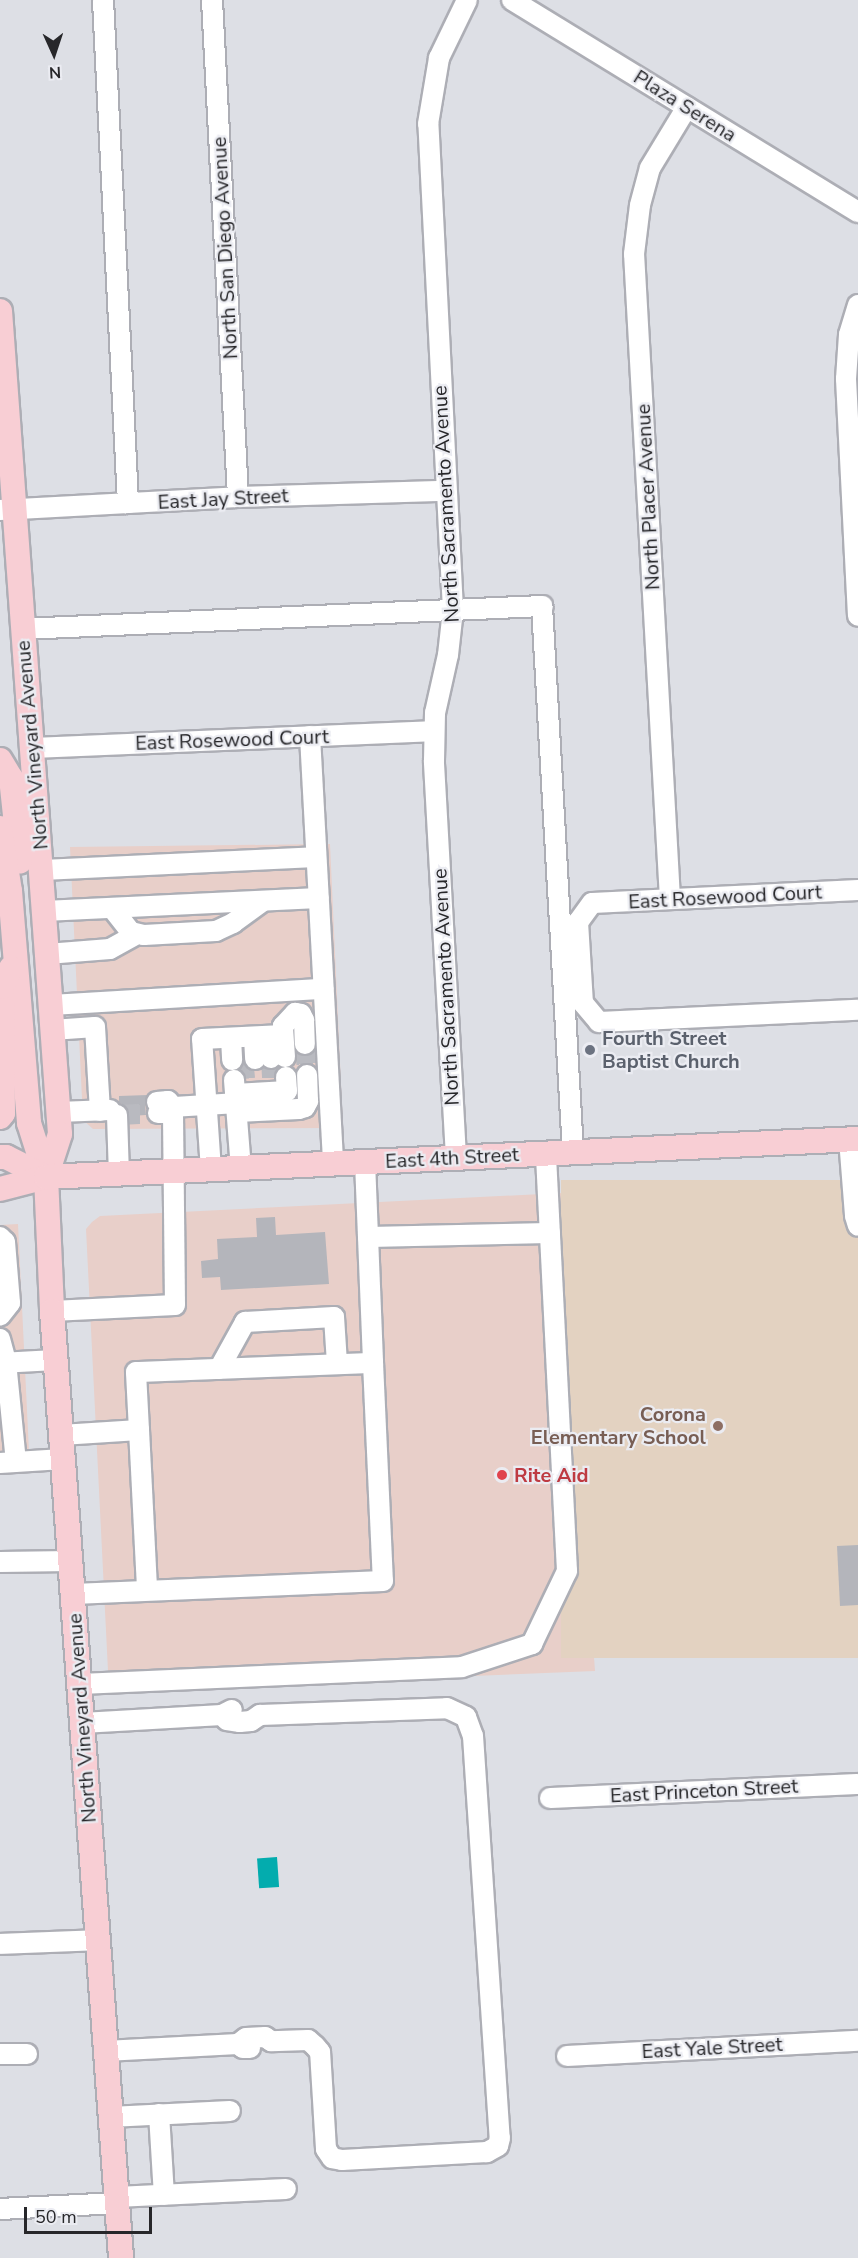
<!DOCTYPE html>
<html>
<head>
<meta charset="utf-8">
<style>
	body { margin:0 }
	#map { position:relative; width:858px; height:2258px; overflow:hidden; background:#dddfe5; font-family:"Nunito Sans",sans-serif }
	div>[style] { position:absolute }
	.commercial>* { inset:0; background:#e8cfc9 }
	.education>* { inset:0; background:#e3d2c1; transform-origin:0 0 }
	.water>* { inset:0; background:#03acae; transform-origin:0 0 }
	.building>* { inset:0; background:#b4b5bb }
	.minor-tunnel>* { height:20px; margin-top:-10px; transform-origin:0; background:repeating-linear-gradient(90deg,#b9bac0 0 20px,transparent 0 30px) }
	.roads { filter:drop-shadow(2px 0 #adaeb5) drop-shadow(-2px 0 #adaeb5) drop-shadow(0 2px #adaeb5) drop-shadow(0 -2px #adaeb5) }
	.minor>* { height:20px; margin:-10px; padding:0 10px; transform-origin:10px; border-radius:10px; background:#fff }
	.major>* { height:24px; margin:-12px; padding:0 12px; transform-origin:12px; border-radius:12px; background:#f8ced4 }
	.dots>* { width:16px; height:16px; translate:-50% -50%; box-sizing:border-box; border:3px solid #ebecf2; border-radius:50% }
	span { translate:-50% -50%; white-space:nowrap; text-align:center; line-height:1.15; -webkit-text-stroke:4.5px #ebecf2; paint-order:stroke }
	.street-label { font-size:20px; color:#27272a }
	.worship-label { font-size:20px; color:#5b616d; font-weight:700 }
	.left { translate:0 -50%; text-align:left }
	.education-label { font-size:20px; color:#785e54; font-weight:700 }
	.right { translate:-100% -50%; text-align:right }
	.health-label { font-size:20px; color:#be3a42; font-weight:700 }
	.north { position:absolute; left:24px; top:24px; width:60px; height:60px; -webkit-text-stroke:4px #ebecf2; paint-order:stroke; rotate:177deg; font-size:16px; font-weight:700; line-height:24px; text-align:center; color:#27272a }
	.north::after { content:''; display:block; margin:auto; width:21px; height:27px; background:#27272a; clip-path:polygon(50% 0,100% 100%,50% 72%,0 100%) }
	.scale { position:absolute; left:24px; top:2207px; width:128px; height:27px; box-sizing:border-box; border:3px solid #27272a; border-top:0; padding-left:8px; font-size:18px; line-height:21px; white-space:nowrap; color:#27272a; -webkit-text-stroke:4px #ebecf2; paint-order:stroke }
</style>
</head>
<body>
<div id="map">
	<div class="commercial">
		<div style="clip-path:polygon(330px 844px,343px 1128px,93px 1129px,83px 1120px,70px 847px)"></div>
		<div style="clip-path:polygon(561px 1193px,595px 1671px,109px 1691px,86px 1229px,92px 1222px,100px 1216px)"></div>
		<div style="clip-path:polygon(18px 1224px,30px 1472px,0 1473px,0 1225px)"></div>
	</div>
	<div class="education">
		<div style="left:858px;top:1180px;width:478px;height:297px;rotate:90deg"></div>
	</div>
	<div class="water">
		<div style="left:277px;top:1857px;width:30px;height:20px;rotate:86deg"></div>
	</div>
	<div class="building">
		<div style="clip-path:polygon(148px 1095px,145px 1102px,146px 1115px,129px 1116px,127px 1108px,119px 1102px,119px 1096px)"></div>
		<div style="clip-path:polygon(275px 1217px,276px 1235px,325px 1232px,329px 1284px,221px 1290px,220px 1277px,202px 1278px,201px 1261px,218px 1259px,217px 1239px,257px 1237px,256px 1218px)"></div>
		<div style="clip-path:polygon(858px 1545px,858px 1605px,840px 1606px,837px 1546px)"></div>
	</div>
	<div class="minor-tunnel">
		<div style="left:305px;top:1044px;width:31px;rotate:86deg"></div>
		<div style="left:271px;top:1058px;width:21px;rotate:87deg"></div>
		<div style="left:243px;top:1059px;width:20px;rotate:84deg"></div>
		<div style="left:120px;top:1115px;width:38px;rotate:-3deg"></div>
	</div>
	<div class="roads">
		<div class="minor">
			<div style="left:103px;top:0;width:504px;rotate:87.15deg"></div>
			<div style="left:212px;top:0;width:498px;rotate:87deg"></div>
			<div style="left:512px;top:0;width:406px;rotate:31.5deg"></div>
			<div style="left:858px;top:305px;width:31px;rotate:107deg"></div>
			<div style="left:849px;top:335px;width:44px;rotate:93.9deg"></div>
			<div style="left:846px;top:379px;width:237px;rotate:87.1deg"></div>
			<div style="left:0;top:510px;width:238px;rotate:-3.1deg"></div>
			<div style="left:238px;top:497px;width:208px;rotate:-1.7deg"></div>
			<div style="left:22px;top:629px;width:521px;rotate:-2.53deg"></div>
			<div style="left:542px;top:606px;width:547px;rotate:86.75deg"></div>
			<div style="left:310px;top:736px;width:429px;rotate:86.9deg"></div>
			<div style="left:31px;top:748px;width:402px;rotate:-2.4deg"></div>
			<div style="left:42px;top:870px;width:274px;rotate:-2.7deg"></div>
			<div style="left:858px;top:890px;width:266px;rotate:177.2deg"></div>
			<div style="left:592px;top:903px;width:24px;rotate:126deg"></div>
			<div style="left:578px;top:922px;width:81px;rotate:86.5deg"></div>
			<div style="left:583px;top:1003px;width:25px;rotate:50deg"></div>
			<div style="left:599px;top:1022px;width:259px;rotate:-2.7deg"></div>
			<div style="left:670px;top:899px;width:646px;rotate:-93.19deg"></div>
			<div style="left:634px;top:254px;width:49px;rotate:-83deg"></div>
			<div style="left:640px;top:205px;width:38px;rotate:-75deg"></div>
			<div style="left:650px;top:168px;width:71px;rotate:-58.8deg"></div>
			<div style="left:112px;top:908px;width:31px;rotate:52deg"></div>
			<div style="left:131px;top:932px;width:13px;rotate:13deg"></div>
			<div style="left:144px;top:935px;width:72px;rotate:-3.2deg"></div>
			<div style="left:216px;top:931px;width:19px;rotate:-25deg"></div>
			<div style="left:233px;top:923px;width:37px;rotate:-36deg"></div>
			<div style="left:44px;top:911px;width:275px;rotate:-2.7deg"></div>
			<div style="left:47px;top:954px;width:63px;rotate:-4.5deg"></div>
			<div style="left:110px;top:949px;width:29px;rotate:-29deg"></div>
			<div style="left:51px;top:1005px;width:273px;rotate:-3.4deg"></div>
			<div style="left:52px;top:1030px;width:43px;rotate:-4deg"></div>
			<div style="left:95px;top:1027px;width:84px;rotate:86.6deg"></div>
			<div style="left:269px;top:1036px;width:22px;rotate:85deg"></div>
			<div style="left:254px;top:1037px;width:22px;rotate:87deg"></div>
			<div style="left:231px;top:1038px;width:22px;rotate:87deg"></div>
			<div style="left:285px;top:1057px;width:31px;rotate:-94deg"></div>
			<div style="left:283px;top:1026px;width:18px;rotate:-47deg"></div>
			<div style="left:295px;top:1013px;width:6px;rotate:9deg"></div>
			<div style="left:301px;top:1014px;width:7px;rotate:63deg"></div>
			<div style="left:304px;top:1020px;width:24px;rotate:88deg"></div>
			<div style="left:234px;top:1080px;width:88px;rotate:85.5deg"></div>
			<div style="left:235px;top:1094px;width:52px;rotate:-3.3deg"></div>
			<div style="left:287px;top:1091px;width:14px;rotate:-94deg"></div>
			<div style="left:157px;top:1102px;width:11px;rotate:-5deg"></div>
			<div style="left:168px;top:1101px;width:8px;rotate:50deg"></div>
			<div style="left:173px;top:1107px;width:8px;rotate:130deg"></div>
			<div style="left:168px;top:1113px;width:10px;rotate:180deg"></div>
			<div style="left:58px;top:1112px;width:52px;rotate:-2.2deg"></div>
			<div style="left:237px;top:1112px;width:62px;rotate:-2.8deg"></div>
			<div style="left:299px;top:1109px;width:6px;rotate:-18deg"></div>
			<div style="left:305px;top:1107px;width:7px;rotate:-63deg"></div>
			<div style="left:308px;top:1101px;width:26px;rotate:-92deg"></div>
			<div style="left:117px;top:1115px;width:60px;rotate:88.1deg"></div>
			<div style="left:849px;top:1139px;width:77px;rotate:85.5deg"></div>
			<div style="left:855px;top:1216px;width:10px;rotate:73deg"></div>
			<div style="left:456px;top:1157px;width:397px;rotate:-93.2deg"></div>
			<div style="left:434px;top:761px;width:48px;rotate:-88.8deg"></div>
			<div style="left:435px;top:713px;width:59px;rotate:-77.4deg"></div>
			<div style="left:448px;top:655px;width:45px;rotate:-83.7deg"></div>
			<div style="left:453px;top:610px;width:487px;rotate:-92.9deg"></div>
			<div style="left:428px;top:124px;width:67px;rotate:-80.5deg"></div>
			<div style="left:439px;top:58px;width:64px;rotate:-64.2deg"></div>
			<div style="left:365px;top:1162px;width:201px;rotate:87.7deg"></div>
			<div style="left:211px;top:1170px;width:131px;rotate:-93.9deg"></div>
			<div style="left:202px;top:1039px;width:81px;rotate:-2.8deg"></div>
			<div style="left:0;top:1237px;width:7px;rotate:45deg"></div>
			<div style="left:5px;top:1242px;width:61px;rotate:85.3deg"></div>
			<div style="left:10px;top:1303px;width:16px;rotate:128deg"></div>
			<div style="left:368px;top:1237px;width:182px;rotate:-1.3deg"></div>
			<div style="left:52px;top:1311px;width:123px;rotate:-2.8deg"></div>
			<div style="left:175px;top:1305px;width:198px;rotate:-90.6deg"></div>
			<div style="left:173px;top:1107px;width:63px;rotate:-3.6deg"></div>
			<div style="left:0;top:1339px;width:24px;rotate:75deg"></div>
			<div style="left:6px;top:1362px;width:100px;rotate:84.3deg"></div>
			<div style="left:0;top:1363px;width:55px;rotate:-3.1deg"></div>
			<div style="left:219px;top:1369px;width:54px;rotate:-61deg"></div>
			<div style="left:245px;top:1322px;width:89px;rotate:-3.2deg"></div>
			<div style="left:334px;top:1317px;width:47px;rotate:86.3deg"></div>
			<div style="left:139px;top:1430px;width:160px;rotate:87.1deg"></div>
			<div style="left:61px;top:1435px;width:78px;rotate:-3.7deg"></div>
			<div style="left:139px;top:1430px;width:58px;rotate:-93deg"></div>
			<div style="left:136px;top:1372px;width:237px;rotate:-2.2deg"></div>
			<div style="left:373px;top:1363px;width:218px;rotate:87.4deg"></div>
			<div style="left:383px;top:1581px;width:310px;rotate:177.6deg"></div>
			<div style="left:0;top:1463px;width:63px;rotate:-3.6deg"></div>
			<div style="left:0;top:1562px;width:70px;rotate:-0.8deg"></div>
			<div style="left:79px;top:1684px;width:383px;rotate:-2.5deg"></div>
			<div style="left:462px;top:1667px;width:74px;rotate:-18.2deg"></div>
			<div style="left:532px;top:1644px;width:81px;rotate:-64.4deg"></div>
			<div style="left:567px;top:1571px;width:418px;rotate:-92.9deg"></div>
			<div style="left:222px;top:1715px;width:7px;rotate:45deg"></div>
			<div style="left:227px;top:1720px;width:13px;rotate:9deg"></div>
			<div style="left:240px;top:1722px;width:11px;rotate:-5deg"></div>
			<div style="left:251px;top:1721px;width:11px;rotate:-34deg"></div>
			<div style="left:260px;top:1715px;width:187px;rotate:-2.1deg"></div>
			<div style="left:447px;top:1708px;width:21px;rotate:25deg"></div>
			<div style="left:466px;top:1717px;width:20px;rotate:70deg"></div>
			<div style="left:473px;top:1736px;width:403px;rotate:86.2deg"></div>
			<div style="left:500px;top:2138px;width:8px;rotate:104deg"></div>
			<div style="left:498px;top:2146px;width:13px;rotate:151deg"></div>
			<div style="left:487px;top:2152px;width:145px;rotate:176.8deg"></div>
			<div style="left:342px;top:2160px;width:10px;rotate:-169deg"></div>
			<div style="left:332px;top:2158px;width:11px;rotate:-124deg"></div>
			<div style="left:326px;top:2149px;width:97px;rotate:-93.5deg"></div>
			<div style="left:320px;top:2052px;width:8px;rotate:-130deg"></div>
			<div style="left:315px;top:2046px;width:9px;rotate:-139deg"></div>
			<div style="left:308px;top:2040px;width:37px;rotate:178deg"></div>
			<div style="left:271px;top:2041px;width:7px;rotate:-146deg"></div>
			<div style="left:265px;top:2037px;width:19px;rotate:177deg"></div>
			<div style="left:246px;top:2038px;width:10px;rotate:143deg"></div>
			<div style="left:82px;top:1723px;width:140px;rotate:-3.3deg"></div>
			<div style="left:222px;top:1715px;width:11px;rotate:-27deg"></div>
			<div style="left:550px;top:1798px;width:308px;rotate:-2.6deg"></div>
			<div style="left:0;top:1944px;width:98px;rotate:-2.3deg"></div>
			<div style="left:105px;top:2051px;width:133px;rotate:-3deg"></div>
			<div style="left:238px;top:2044px;width:6px;rotate:39deg"></div>
			<div style="left:243px;top:2048px;width:7px"></div>
			<div style="left:0;top:2054px;width:27px"></div>
			<div style="left:567px;top:2056px;width:291px;rotate:-3deg"></div>
			<div style="left:159px;top:2114px;width:81px;rotate:86.5deg"></div>
			<div style="left:110px;top:2117px;width:120px;rotate:-2.9deg"></div>
			<div style="left:116px;top:2197px;width:170px;rotate:-2.7deg"></div>
			<div style="left:0;top:2209px;width:117px;rotate:-2.9deg"></div>
		</div>
		<div class="major">
			<div style="left:0;top:311px;width:825px;rotate:85.83deg"></div>
			<div style="left:60px;top:1134px;width:45px;rotate:108deg"></div>
			<div style="left:0;top:760px;width:21px;rotate:59deg"></div>
			<div style="left:11px;top:778px;width:84px;rotate:83.9deg"></div>
			<div style="left:0;top:828px;width:64px;rotate:81deg"></div>
			<div style="left:10px;top:891px;width:233px;rotate:85.3deg"></div>
			<div style="left:29px;top:1123px;width:57px;rotate:72.5deg"></div>
			<div style="left:46px;top:1177px;width:134px;rotate:87.4deg"></div>
			<div style="left:52px;top:1311px;width:950px;rotate:85.83deg"></div>
			<div style="left:0;top:1117px;width:5px;rotate:-53deg"></div>
			<div style="left:3px;top:1113px;width:126px;rotate:-90.5deg"></div>
			<div style="left:2px;top:987px;width:21px;rotate:-65deg"></div>
			<div style="left:0;top:1157px;width:6px"></div>
			<div style="left:6px;top:1157px;width:45px;rotate:26.6deg"></div>
			<div style="left:0;top:1189px;width:48px;rotate:-14.6deg"></div>
			<div style="left:46px;top:1177px;width:813px;rotate:-2.68deg"></div>
		</div>
	</div>
	<div class="dots">
		<div style="left:590px;top:1050px;background:#6b7280"></div>
		<div style="left:718px;top:1426px;background:#8d6e63"></div>
		<div style="left:502px;top:1475px;background:#e0444e"></div>
	</div>
	<div class="street-label">
		<span style="left:685px;top:106px;rotate:32deg">Plaza Serena</span>
		<span style="left:225px;top:248px;rotate:-93deg">North San Diego Avenue</span>
		<span style="left:648px;top:497px;rotate:-93deg">North Placer Avenue</span>
		<span style="left:223px;top:499px;rotate:-3deg">East Jay Street</span>
		<span style="left:446px;top:504px;rotate:-93deg">North Sacramento Avenue</span>
		<span style="left:232px;top:740px;rotate:-2deg">East Rosewood Court</span>
		<span style="left:32px;top:745px;rotate:-95deg">North Vineyard Avenue</span>
		<span style="left:725px;top:897px;rotate:-3deg">East Rosewood Court</span>
		<span style="left:446px;top:987px;rotate:-93deg">North Sacramento Avenue</span>
		<span style="left:452px;top:1158px;rotate:-3deg">East 4th Street</span>
		<span style="left:82px;top:1718px;rotate:-94deg">North Vineyard Avenue</span>
		<span style="left:704px;top:1791px;rotate:-3deg">East Princeton Street</span>
		<span style="left:712px;top:2048px;rotate:-3deg">East Yale Street</span>
	</div>
	<div class="worship-label">
		<span class="left" style="left:602px;top:1050px">Fourth Street<br>Baptist Church</span>
	</div>
	<div class="education-label">
		<span class="right" style="left:706px;top:1426px">Corona<br>Elementary School</span>
	</div>
	<div class="health-label">
		<span class="left" style="left:514px;top:1475px">Rite Aid</span>
	</div>
	<div class="north">N</div>
	<div class="scale">50 m</div>
</div>
</body>
</html>
